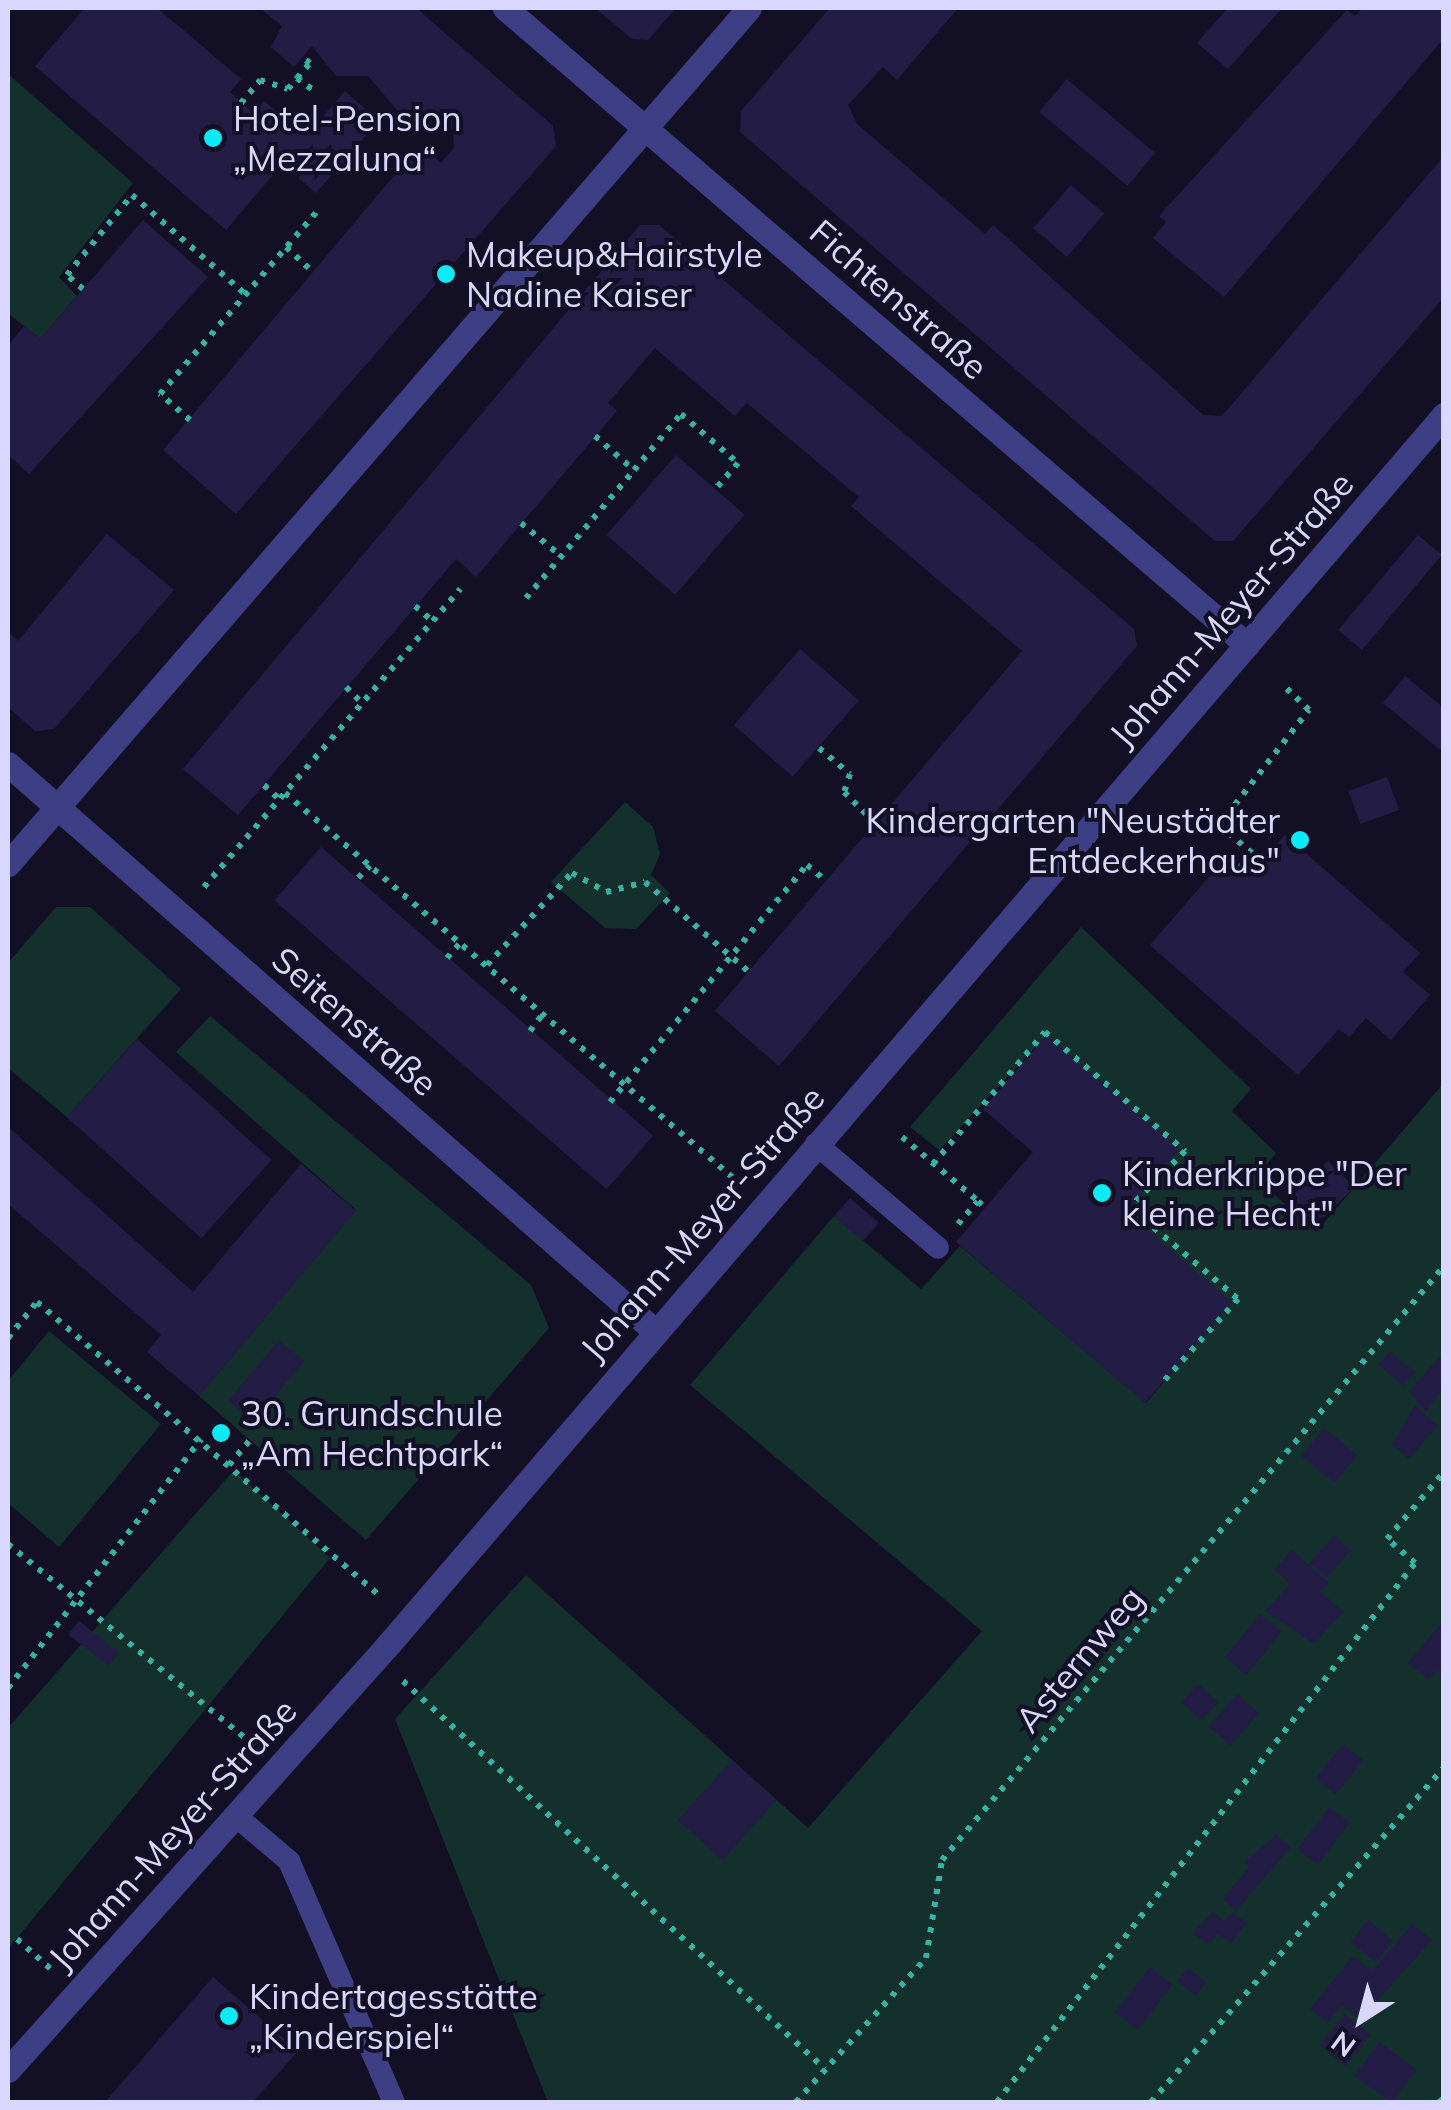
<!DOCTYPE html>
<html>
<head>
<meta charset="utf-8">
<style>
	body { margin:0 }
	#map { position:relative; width:1451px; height:2110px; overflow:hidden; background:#131026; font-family:Mulish,sans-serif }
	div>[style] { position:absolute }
	.green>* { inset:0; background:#13302d }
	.building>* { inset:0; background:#231d46; transform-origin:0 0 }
	.path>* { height:6px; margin-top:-3px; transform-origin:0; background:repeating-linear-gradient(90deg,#34b4a5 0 5px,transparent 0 13px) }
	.service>* { height:22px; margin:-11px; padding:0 11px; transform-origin:11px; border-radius:11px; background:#3d3e83 }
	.minor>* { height:25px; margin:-12.5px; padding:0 12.5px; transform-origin:12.5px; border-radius:12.5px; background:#3d3e83 }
	.dots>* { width:28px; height:28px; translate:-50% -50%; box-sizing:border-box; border:5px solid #131026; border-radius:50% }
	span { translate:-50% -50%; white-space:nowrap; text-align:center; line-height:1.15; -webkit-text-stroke:8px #131026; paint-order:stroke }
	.poi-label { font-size:35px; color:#d9d7fd }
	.left { translate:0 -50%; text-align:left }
	.right { translate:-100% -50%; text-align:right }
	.street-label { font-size:35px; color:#d9d7fd }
	.frame { position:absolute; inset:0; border:10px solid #d9d7fd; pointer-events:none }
	.north { position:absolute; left:1311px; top:1970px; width:100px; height:100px; -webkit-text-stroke:8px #131026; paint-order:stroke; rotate:216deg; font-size:28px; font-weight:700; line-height:40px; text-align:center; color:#d9d7fd }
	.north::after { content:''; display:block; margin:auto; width:35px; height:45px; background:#d9d7fd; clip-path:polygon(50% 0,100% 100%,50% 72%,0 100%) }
</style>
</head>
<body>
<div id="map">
	<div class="green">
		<div style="clip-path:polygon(8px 74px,133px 183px,59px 277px,77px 296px,40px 339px,8px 313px)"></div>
		<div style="clip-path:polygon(625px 802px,653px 827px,660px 854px,651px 875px,670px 893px,636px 929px,605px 928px,551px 882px)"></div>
		<div style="clip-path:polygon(56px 907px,90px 907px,181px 989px,67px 1117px,8px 1068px,8px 963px)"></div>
		<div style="clip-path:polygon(1081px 927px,1251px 1089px,1232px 1111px,1276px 1153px,1256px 1178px,1316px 1232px,1443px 1084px,1443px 2102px,548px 2102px,395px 1719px,526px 1575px,808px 1828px,982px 1631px,690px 1385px,834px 1216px,921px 1289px,960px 1246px,1146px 1403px,1231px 1302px,1126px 1212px,1179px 1148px,1046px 1036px,939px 1150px,910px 1127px)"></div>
		<div style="clip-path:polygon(210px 1016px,531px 1285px,549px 1328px,366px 1540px,199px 1396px,356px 1210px,176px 1052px)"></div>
		<div style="clip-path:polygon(49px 1331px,161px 1424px,59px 1547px,8px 1503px,8px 1381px)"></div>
		<div style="clip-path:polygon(234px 1470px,330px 1558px,8px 1949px,8px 1728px)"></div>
	</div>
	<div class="building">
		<div style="clip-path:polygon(85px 8px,157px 8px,241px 79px,230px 92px,241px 103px,253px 113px,264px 101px,306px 136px,345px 91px,379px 121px,316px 193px,282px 164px,226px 230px,35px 66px)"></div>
		<div style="clip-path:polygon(260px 8px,416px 8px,553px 126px,556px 146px,236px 514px,163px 450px,409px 158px,414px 163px,425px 149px,441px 163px,454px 148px,453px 130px,433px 114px,403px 117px,368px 76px,336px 76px,312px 46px,294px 67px,271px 47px,282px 26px)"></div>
		<div style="clip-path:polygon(595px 8px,676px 8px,648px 40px,632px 39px)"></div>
		<div style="clip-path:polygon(830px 8px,958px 8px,897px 80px,883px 67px,848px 105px,857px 124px,985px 234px,993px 225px,1203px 415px,1222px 416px,1444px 156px,1444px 297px,1233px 541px,1215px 541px,740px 132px,741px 111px)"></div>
		<div style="clip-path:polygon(1228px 8px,1282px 8px,1228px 69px,1197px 43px)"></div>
		<div style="clip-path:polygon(1363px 8px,1444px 8px,1444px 38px,1224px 297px,1153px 238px,1166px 222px,1159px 216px,1347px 10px,1355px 16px)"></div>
		<div style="left:1067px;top:79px;width:115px;height:43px;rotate:40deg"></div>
		<div style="left:1071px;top:185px;width:44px;height:57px;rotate:41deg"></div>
		<div style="clip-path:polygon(143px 220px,208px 277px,29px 474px,8px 455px,8px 346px,24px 326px,40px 339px)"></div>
		<div style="clip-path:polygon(640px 225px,659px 225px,1134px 629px,1137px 646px,779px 1066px,715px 1011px,1022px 651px,851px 506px,859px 497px,747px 403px,735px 416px,655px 348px,608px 403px,617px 411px,476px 577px,456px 559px,238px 815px,183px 769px)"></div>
		<div style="left:676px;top:455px;width:91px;height:106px;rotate:41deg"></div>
		<div style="clip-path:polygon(107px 534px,174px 590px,54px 729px,35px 731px,8px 707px,8px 632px,18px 641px)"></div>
		<div style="left:1418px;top:535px;width:31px;height:124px;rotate:40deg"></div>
		<div style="left:800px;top:649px;width:78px;height:101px;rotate:41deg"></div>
		<div style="clip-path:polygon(1405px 676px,1444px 708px,1444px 753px,1383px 703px)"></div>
		<div style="left:1387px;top:777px;width:35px;height:41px;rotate:70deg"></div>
		<div style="clip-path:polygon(1285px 835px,1420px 953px,1403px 972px,1430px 995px,1391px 1040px,1366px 1018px,1349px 1037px,1339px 1029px,1298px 1075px,1150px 945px,1227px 856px,1250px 876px)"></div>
		<div style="left:321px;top:847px;width:440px;height:71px;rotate:41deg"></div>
		<div style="clip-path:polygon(1046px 1036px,1180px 1149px,1126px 1212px,1232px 1302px,1145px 1403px,956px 1242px,1033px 1152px,983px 1109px)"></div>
		<div style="left:137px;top:1039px;width:181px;height:105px;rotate:42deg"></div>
		<div style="clip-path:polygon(8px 1127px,193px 1292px,301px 1164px,356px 1211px,199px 1396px,147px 1352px,161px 1335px,8px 1204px)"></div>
		<div style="left:1328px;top:1161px;width:37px;height:60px;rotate:45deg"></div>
		<div style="left:850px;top:1198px;width:38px;height:24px;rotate:41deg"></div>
		<div style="left:279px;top:1340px;width:33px;height:79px;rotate:40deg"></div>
		<div style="left:1390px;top:1351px;width:33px;height:18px;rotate:40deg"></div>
		<div style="clip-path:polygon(1444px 1352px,1444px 1385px,1426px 1412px,1409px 1391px)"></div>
		<div style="clip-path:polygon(1415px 1405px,1438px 1426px,1409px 1459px,1392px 1445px)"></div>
		<div style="left:1324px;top:1428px;width:43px;height:36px;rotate:39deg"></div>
		<div style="left:1334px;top:1535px;width:23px;height:37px;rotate:41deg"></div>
		<div style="clip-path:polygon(1292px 1550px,1329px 1582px,1321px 1592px,1343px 1612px,1314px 1644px,1265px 1611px,1290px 1584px,1274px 1570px)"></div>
		<div style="left:1260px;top:1614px;width:28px;height:56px;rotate:39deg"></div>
		<div style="clip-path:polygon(1444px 1620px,1444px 1676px,1437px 1670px,1429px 1680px,1408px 1663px)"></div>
		<div style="left:79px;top:1621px;width:51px;height:17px;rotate:38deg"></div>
		<div style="left:1198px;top:1684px;width:27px;height:25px;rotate:42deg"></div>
		<div style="left:1237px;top:1694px;width:29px;height:43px;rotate:41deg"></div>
		<div style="left:1343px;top:1744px;width:26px;height:44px;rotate:39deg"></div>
		<div style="left:732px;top:1760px;width:60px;height:81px;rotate:42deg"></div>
		<div style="left:1329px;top:1807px;width:26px;height:53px;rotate:37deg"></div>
		<div style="clip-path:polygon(1276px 1835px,1291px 1847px,1236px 1911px,1223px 1899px,1249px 1867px,1244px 1862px)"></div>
		<div style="clip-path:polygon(1213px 1912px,1225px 1921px,1232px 1912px,1247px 1923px,1231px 1944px,1218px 1933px,1209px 1945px,1193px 1933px)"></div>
		<div style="left:1368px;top:1920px;width:33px;height:28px;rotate:39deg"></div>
		<div style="clip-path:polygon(1412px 1924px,1432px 1940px,1360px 2020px,1342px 2005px,1328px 2023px,1310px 2009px,1353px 1956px,1372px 1971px)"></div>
		<div style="left:1150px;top:1967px;width:29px;height:57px;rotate:38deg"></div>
		<div style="left:1188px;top:1968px;width:23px;height:17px;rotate:38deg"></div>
		<div style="clip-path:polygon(213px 1977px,298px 2051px,253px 2102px,105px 2102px)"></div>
		<div style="left:1345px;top:2014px;width:33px;height:40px;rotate:39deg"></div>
		<div style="left:1379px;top:2042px;width:47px;height:42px;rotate:36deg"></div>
	</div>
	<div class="path">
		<div style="left:297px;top:78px;width:20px;rotate:-49deg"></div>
		<div style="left:310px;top:63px;width:9px;rotate:-144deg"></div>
		<div style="left:241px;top:103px;width:30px;rotate:-50deg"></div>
		<div style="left:260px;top:80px;width:29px;rotate:18deg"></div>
		<div style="left:288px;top:89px;width:14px;rotate:-51deg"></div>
		<div style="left:297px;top:78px;width:20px;rotate:37deg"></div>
		<div style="left:286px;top:247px;width:38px;rotate:43deg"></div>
		<div style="left:83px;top:289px;width:21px;rotate:-139deg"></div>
		<div style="left:67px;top:275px;width:103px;rotate:-50.9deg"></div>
		<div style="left:132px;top:195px;width:150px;rotate:41.2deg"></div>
		<div style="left:190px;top:420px;width:40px;rotate:-139deg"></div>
		<div style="left:160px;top:394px;width:243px;rotate:-49.3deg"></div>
		<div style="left:595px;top:436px;width:52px;rotate:41.1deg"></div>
		<div style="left:634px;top:470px;width:73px;rotate:-50deg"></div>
		<div style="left:681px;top:414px;width:75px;rotate:40.7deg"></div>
		<div style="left:738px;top:463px;width:35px;rotate:131deg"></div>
		<div style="left:521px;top:523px;width:52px;rotate:39.5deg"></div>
		<div style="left:526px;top:598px;width:167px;rotate:-49.8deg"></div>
		<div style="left:415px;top:606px;width:23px;rotate:41deg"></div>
		<div style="left:346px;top:687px;width:23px;rotate:45deg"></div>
		<div style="left:819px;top:748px;width:40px;rotate:40deg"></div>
		<div style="left:850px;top:774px;width:19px;rotate:108deg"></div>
		<div style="left:844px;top:792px;width:44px;rotate:45deg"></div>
		<div style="left:264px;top:785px;width:22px;rotate:43deg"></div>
		<div style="left:285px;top:793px;width:599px;rotate:40.66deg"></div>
		<div style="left:1240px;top:867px;width:18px;rotate:-49deg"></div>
		<div style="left:1252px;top:853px;width:43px;rotate:-139.7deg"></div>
		<div style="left:1219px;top:825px;width:146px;rotate:-52deg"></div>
		<div style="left:1309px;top:710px;width:32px;rotate:-136deg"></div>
		<div style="left:358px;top:878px;width:17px;rotate:-45deg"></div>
		<div style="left:204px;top:887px;width:393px;rotate:-49.3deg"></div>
		<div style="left:447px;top:958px;width:20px;rotate:-49deg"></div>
		<div style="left:487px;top:965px;width:125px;rotate:-47.3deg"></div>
		<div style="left:572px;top:873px;width:39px;rotate:29deg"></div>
		<div style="left:606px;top:892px;width:40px;rotate:-14.4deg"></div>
		<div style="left:645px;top:882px;width:138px;rotate:40.9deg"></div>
		<div style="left:530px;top:1031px;width:21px;rotate:-53deg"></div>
		<div style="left:610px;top:1102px;width:308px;rotate:-50.3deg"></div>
		<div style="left:807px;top:865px;width:25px;rotate:40deg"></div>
		<div style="left:902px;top:1137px;width:99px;rotate:40.1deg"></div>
		<div style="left:933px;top:1164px;width:173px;rotate:-49.7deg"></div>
		<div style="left:1045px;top:1032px;width:184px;rotate:40.4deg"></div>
		<div style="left:1185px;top:1151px;width:78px;rotate:134.5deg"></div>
		<div style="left:1134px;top:1211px;width:136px;rotate:40.2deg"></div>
		<div style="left:1238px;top:1299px;width:112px;rotate:132.1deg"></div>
		<div style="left:958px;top:1224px;width:30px;rotate:-49deg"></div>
		<div style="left:978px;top:1201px;width:10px;rotate:45deg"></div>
		<div style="left:8px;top:1338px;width:46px;rotate:-51.1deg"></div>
		<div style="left:37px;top:1302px;width:453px;rotate:40.6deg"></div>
		<div style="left:229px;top:1465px;width:33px;rotate:-50deg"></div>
		<div style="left:8px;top:1544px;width:315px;rotate:39.3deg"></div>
		<div style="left:403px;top:1681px;width:573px;rotate:42.6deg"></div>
		<div style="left:8px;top:1688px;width:315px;rotate:-52.2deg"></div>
		<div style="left:17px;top:1939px;width:48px;rotate:41.6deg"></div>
		<div style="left:796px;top:2102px;width:194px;rotate:-47.9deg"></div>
		<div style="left:926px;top:1958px;width:99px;rotate:-80.7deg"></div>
		<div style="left:942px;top:1860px;width:778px;rotate:-49.8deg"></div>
		<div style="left:997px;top:2102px;width:682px;rotate:-52.21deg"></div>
		<div style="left:1415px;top:1563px;width:37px;rotate:-139deg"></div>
		<div style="left:1387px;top:1539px;width:88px;rotate:-49.6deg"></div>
		<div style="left:1151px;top:2102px;width:445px;rotate:-48.8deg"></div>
		<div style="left:1439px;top:2102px;width:6px;rotate:-39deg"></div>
	</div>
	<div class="service">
		<div style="left:816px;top:1144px;width:160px;rotate:40.4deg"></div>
		<div style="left:236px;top:1816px;width:70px;rotate:40.3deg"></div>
		<div style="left:289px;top:1861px;width:263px;rotate:66.5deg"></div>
	</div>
	<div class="minor">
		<div style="left:505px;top:8px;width:978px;rotate:40.65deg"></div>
		<div style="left:8px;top:764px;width:860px;rotate:41.23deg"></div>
		<div style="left:8px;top:864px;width:1132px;rotate:-49.12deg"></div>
		<div style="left:8px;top:2070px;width:569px;rotate:-48.21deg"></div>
		<div style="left:387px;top:1646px;width:1623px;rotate:-49.35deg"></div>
	</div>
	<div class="dots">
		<div style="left:213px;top:138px;background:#0bebf6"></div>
		<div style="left:446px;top:274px;background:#0bebf6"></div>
		<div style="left:1300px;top:840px;background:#0bebf6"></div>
		<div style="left:1102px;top:1193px;background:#0bebf6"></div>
		<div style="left:221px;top:1433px;background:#0bebf6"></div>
		<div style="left:229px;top:2016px;background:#0bebf6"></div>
	</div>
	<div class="poi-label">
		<span class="left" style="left:233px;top:138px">Hotel-Pension<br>„Mezzaluna“</span>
		<span class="left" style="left:466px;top:274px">Makeup&amp;Hairstyle<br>Nadine Kaiser</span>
		<span class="right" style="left:1280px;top:840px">Kindergarten "Neustädter<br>Entdeckerhaus"</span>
		<span class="left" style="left:1122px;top:1193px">Kinderkrippe "Der<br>kleine Hecht"</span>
		<span class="left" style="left:241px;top:1433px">30. Grundschule<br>„Am Hechtpark“</span>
		<span class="left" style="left:249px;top:2016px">Kindertagesstätte<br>„Kinderspiel“</span>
	</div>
	<div class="street-label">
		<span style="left:899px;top:299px;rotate:41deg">Fichtenstraße</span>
		<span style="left:1231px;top:609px;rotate:-49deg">Johann-Meyer-Straße</span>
		<span style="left:355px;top:1021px;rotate:41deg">Seitenstraße</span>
		<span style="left:702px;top:1223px;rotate:-49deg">Johann-Meyer-Straße</span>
		<span style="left:1079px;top:1659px;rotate:-50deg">Asternweg</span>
		<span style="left:172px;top:1834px;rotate:-48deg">Johann-Meyer-Straße</span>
	</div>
	<div class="frame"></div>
	<div class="north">N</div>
</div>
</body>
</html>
